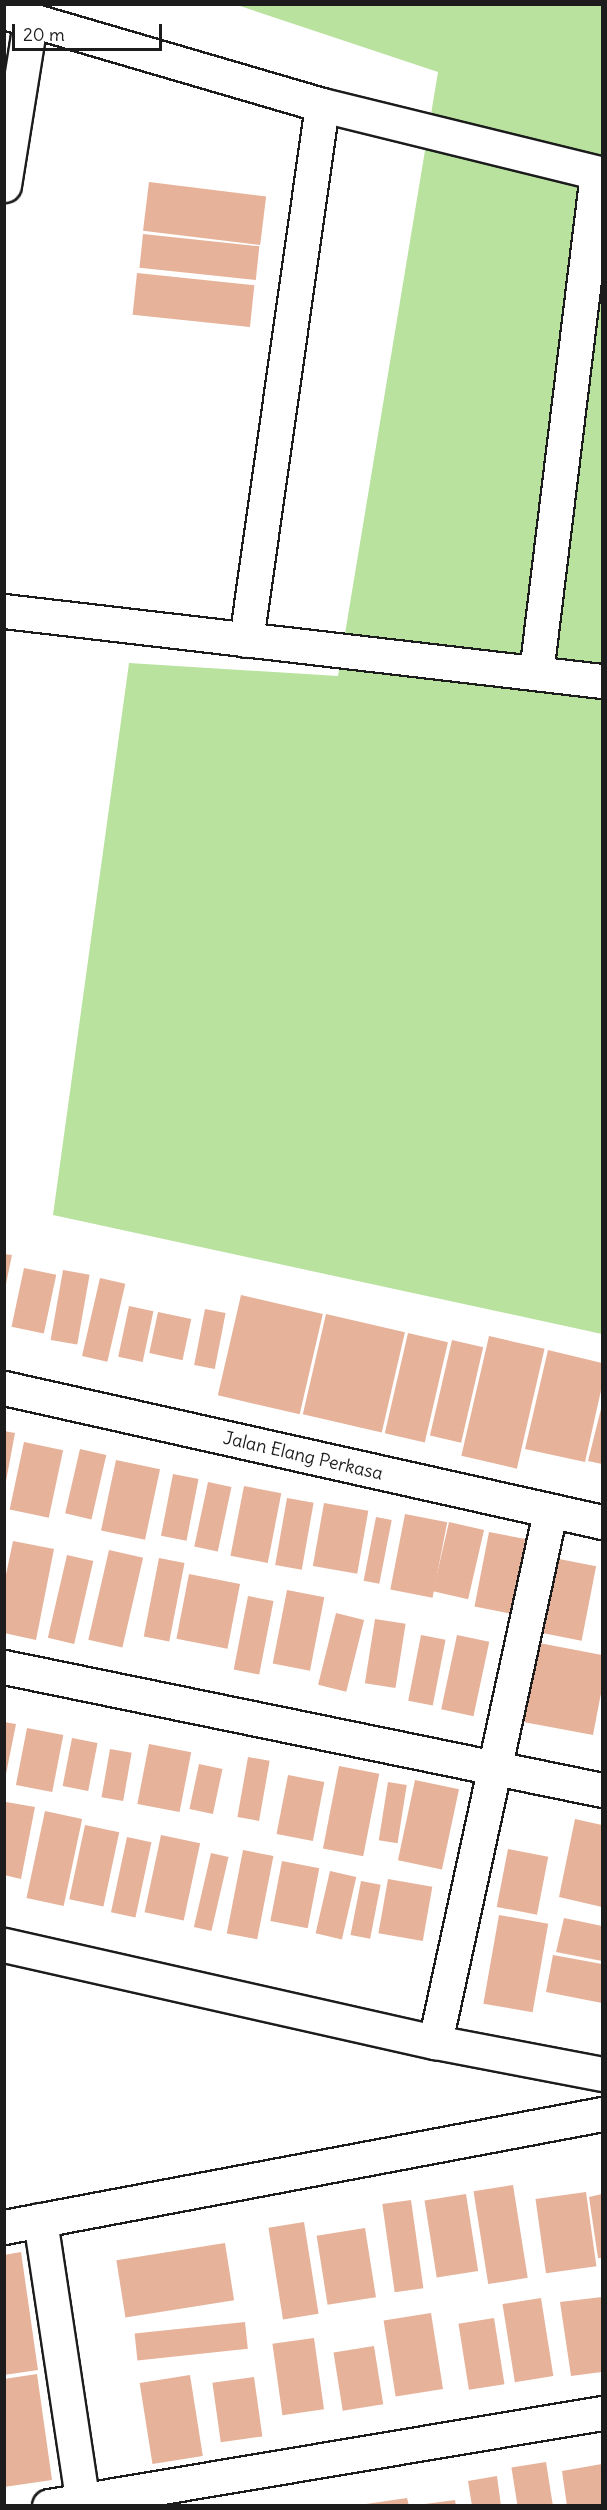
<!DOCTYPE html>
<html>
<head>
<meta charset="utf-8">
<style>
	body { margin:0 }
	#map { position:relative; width:607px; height:2510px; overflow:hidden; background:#fff; font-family:Delius,sans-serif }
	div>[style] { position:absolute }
	.green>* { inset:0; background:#b8e29e }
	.building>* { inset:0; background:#e7b29a; transform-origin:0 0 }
	.roads { filter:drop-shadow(2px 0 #1c1c1c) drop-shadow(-2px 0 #1c1c1c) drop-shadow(0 2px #1c1c1c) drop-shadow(0 -2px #1c1c1c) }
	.street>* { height:33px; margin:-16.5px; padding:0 16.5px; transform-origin:16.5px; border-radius:16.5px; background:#fff }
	span { translate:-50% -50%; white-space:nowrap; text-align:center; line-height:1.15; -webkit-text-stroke:4.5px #fff; paint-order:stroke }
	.street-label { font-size:18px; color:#1c1c1c }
	.frame { position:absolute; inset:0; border:6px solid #1c1c1c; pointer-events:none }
	.scale { position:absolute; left:12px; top:24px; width:150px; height:27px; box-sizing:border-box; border:3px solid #1c1c1c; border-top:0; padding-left:8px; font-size:18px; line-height:21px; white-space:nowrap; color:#1c1c1c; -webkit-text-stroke:4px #fff; paint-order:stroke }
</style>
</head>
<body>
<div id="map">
	<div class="green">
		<div style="clip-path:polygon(237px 5px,602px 5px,602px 1334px,53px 1215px,129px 663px,338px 676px,438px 72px)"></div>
	</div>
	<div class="building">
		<div style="left:149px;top:182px;width:118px;height:49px;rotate:7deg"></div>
		<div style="left:143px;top:234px;width:117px;height:34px;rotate:6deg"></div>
		<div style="left:137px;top:273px;width:118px;height:42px;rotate:6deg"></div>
		<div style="clip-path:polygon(4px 1254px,12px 1255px,6px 1284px,4px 1284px)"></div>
		<div style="left:24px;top:1268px;width:33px;height:60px;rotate:12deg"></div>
		<div style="left:63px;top:1270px;width:27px;height:71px;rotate:10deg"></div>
		<div style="left:100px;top:1278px;width:26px;height:80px;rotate:13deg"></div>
		<div style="left:241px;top:1295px;width:84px;height:103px;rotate:13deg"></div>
		<div style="left:129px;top:1306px;width:25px;height:52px;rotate:12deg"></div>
		<div style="left:205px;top:1309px;width:21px;height:57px;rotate:11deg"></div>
		<div style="left:158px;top:1312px;width:34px;height:42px;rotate:12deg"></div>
		<div style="left:326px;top:1314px;width:81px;height:103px;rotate:13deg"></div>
		<div style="left:408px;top:1333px;width:41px;height:103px;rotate:13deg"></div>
		<div style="left:489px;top:1336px;width:57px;height:123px;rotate:13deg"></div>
		<div style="left:452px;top:1340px;width:32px;height:98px;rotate:13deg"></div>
		<div style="clip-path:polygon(548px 1350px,602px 1363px,602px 1386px,585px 1462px,525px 1449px)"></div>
		<div style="clip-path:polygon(602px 1405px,602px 1464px,588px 1461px)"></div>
		<div style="clip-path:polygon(4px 1431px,15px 1433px,6px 1481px,4px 1481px)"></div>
		<div style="left:24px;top:1442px;width:40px;height:69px;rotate:12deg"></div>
		<div style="left:80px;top:1449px;width:27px;height:66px;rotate:13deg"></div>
		<div style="left:116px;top:1460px;width:45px;height:72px;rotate:12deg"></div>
		<div style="left:173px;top:1474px;width:26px;height:63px;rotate:11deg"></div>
		<div style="left:208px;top:1482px;width:24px;height:66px;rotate:12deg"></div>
		<div style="left:244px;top:1486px;width:38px;height:71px;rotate:11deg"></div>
		<div style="left:287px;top:1498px;width:27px;height:68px;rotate:10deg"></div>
		<div style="left:324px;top:1503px;width:45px;height:64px;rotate:10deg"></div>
		<div style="left:405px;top:1514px;width:43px;height:77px;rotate:11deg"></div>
		<div style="left:376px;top:1517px;width:16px;height:65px;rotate:11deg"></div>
		<div style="left:449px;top:1522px;width:36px;height:71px;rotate:13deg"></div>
		<div style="left:489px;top:1532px;width:37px;height:76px;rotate:11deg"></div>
		<div style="clip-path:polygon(13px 1541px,54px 1549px,36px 1640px,4px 1633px,4px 1584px)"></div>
		<div style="left:109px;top:1550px;width:35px;height:92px;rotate:13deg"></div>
		<div style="left:67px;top:1555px;width:27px;height:85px;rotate:13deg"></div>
		<div style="left:549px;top:1557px;width:48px;height:76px;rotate:11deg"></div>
		<div style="left:159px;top:1558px;width:26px;height:80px;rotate:11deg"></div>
		<div style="left:189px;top:1574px;width:52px;height:66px;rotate:11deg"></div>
		<div style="left:287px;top:1590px;width:38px;height:75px;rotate:11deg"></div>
		<div style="left:248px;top:1596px;width:26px;height:75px;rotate:11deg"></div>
		<div style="left:336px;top:1613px;width:29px;height:74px;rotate:14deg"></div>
		<div style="left:375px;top:1619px;width:31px;height:65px;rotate:9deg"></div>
		<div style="left:421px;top:1635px;width:25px;height:67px;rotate:11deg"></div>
		<div style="left:457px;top:1635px;width:33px;height:76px;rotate:12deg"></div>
		<div style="clip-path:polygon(534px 1642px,602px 1655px,602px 1688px,593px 1735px,518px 1721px)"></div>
		<div style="clip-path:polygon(4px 1722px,16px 1724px,6px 1774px,4px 1774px)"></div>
		<div style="left:27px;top:1728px;width:37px;height:58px;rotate:11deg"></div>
		<div style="left:72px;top:1738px;width:26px;height:49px;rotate:11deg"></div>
		<div style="left:149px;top:1744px;width:43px;height:61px;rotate:11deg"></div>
		<div style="left:110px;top:1749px;width:22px;height:49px;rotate:10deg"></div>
		<div style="left:248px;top:1757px;width:22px;height:61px;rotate:10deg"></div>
		<div style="left:199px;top:1764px;width:24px;height:46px;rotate:12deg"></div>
		<div style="left:339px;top:1766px;width:41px;height:84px;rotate:11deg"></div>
		<div style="left:288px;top:1775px;width:37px;height:60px;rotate:11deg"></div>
		<div style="left:415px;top:1780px;width:45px;height:82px;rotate:12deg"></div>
		<div style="left:388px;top:1782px;width:19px;height:59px;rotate:9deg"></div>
		<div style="clip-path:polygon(6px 1802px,35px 1807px,21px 1879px,4px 1875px)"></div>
		<div style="left:45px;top:1811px;width:38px;height:89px;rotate:12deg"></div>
		<div style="clip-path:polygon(575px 1819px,602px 1825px,602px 1907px,559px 1897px)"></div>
		<div style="left:85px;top:1825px;width:35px;height:76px;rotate:12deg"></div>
		<div style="left:161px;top:1835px;width:40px;height:79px;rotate:12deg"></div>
		<div style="left:127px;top:1837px;width:25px;height:77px;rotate:12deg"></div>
		<div style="left:508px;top:1849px;width:41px;height:59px;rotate:11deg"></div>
		<div style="left:243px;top:1850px;width:31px;height:85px;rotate:11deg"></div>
		<div style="left:211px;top:1853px;width:18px;height:76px;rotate:13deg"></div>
		<div style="left:282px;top:1861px;width:38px;height:61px;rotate:11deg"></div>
		<div style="left:330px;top:1871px;width:27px;height:64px;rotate:13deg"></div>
		<div style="left:388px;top:1879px;width:45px;height:55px;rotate:10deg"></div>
		<div style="left:361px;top:1881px;width:20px;height:55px;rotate:11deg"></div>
		<div style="left:499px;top:1915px;width:50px;height:90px;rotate:10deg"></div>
		<div style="clip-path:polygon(564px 1918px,602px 1926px,602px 1961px,556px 1952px)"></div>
		<div style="clip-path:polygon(553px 1955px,602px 1964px,602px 2003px,546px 1992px)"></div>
		<div style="left:513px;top:2185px;width:94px;height:40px;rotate:81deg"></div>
		<div style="left:586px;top:2192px;width:75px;height:51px;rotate:82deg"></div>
		<div style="left:466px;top:2194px;width:78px;height:42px;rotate:81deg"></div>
		<div style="clip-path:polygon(602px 2194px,602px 2258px,598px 2258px,589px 2197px)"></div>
		<div style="left:411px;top:2200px;width:89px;height:29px;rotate:82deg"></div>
		<div style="left:304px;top:2222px;width:93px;height:36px;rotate:81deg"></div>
		<div style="left:365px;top:2228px;width:70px;height:49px;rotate:81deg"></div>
		<div style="left:225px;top:2243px;width:58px;height:110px;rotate:81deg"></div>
		<div style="clip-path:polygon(21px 2252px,38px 2370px,4px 2375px,4px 2255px)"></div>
		<div style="clip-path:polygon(602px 2297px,602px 2372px,571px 2376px,560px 2302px)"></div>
		<div style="left:541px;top:2298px;width:79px;height:39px;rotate:81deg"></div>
		<div style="left:431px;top:2313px;width:77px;height:48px;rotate:81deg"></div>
		<div style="left:494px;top:2318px;width:67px;height:36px;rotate:81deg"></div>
		<div style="left:245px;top:2322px;width:27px;height:111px;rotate:84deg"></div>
		<div style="left:314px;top:2338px;width:72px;height:42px;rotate:82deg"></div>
		<div style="left:374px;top:2346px;width:59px;height:41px;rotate:81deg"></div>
		<div style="clip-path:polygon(37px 2374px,52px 2480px,4px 2487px,4px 2379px)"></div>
		<div style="left:190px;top:2375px;width:82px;height:51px;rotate:81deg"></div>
		<div style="left:254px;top:2377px;width:60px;height:42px;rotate:82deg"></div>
		<div style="left:546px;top:2462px;width:45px;height:35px;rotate:81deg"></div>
		<div style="clip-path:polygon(602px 2464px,602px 2506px,567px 2506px,562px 2471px)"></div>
		<div style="clip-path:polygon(497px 2476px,501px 2506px,472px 2506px,468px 2481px)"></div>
		<div style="clip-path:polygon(407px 2498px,409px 2506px,366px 2506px,366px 2504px)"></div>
		<div style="clip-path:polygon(455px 2500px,456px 2506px,425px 2506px,425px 2504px)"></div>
	</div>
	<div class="roads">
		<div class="street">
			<div style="left:4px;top:12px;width:331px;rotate:16.3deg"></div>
			<div style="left:322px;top:105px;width:288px;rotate:13.8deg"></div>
			<div style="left:4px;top:185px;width:165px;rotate:-80.9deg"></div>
			<div style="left:4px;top:611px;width:602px;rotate:6.68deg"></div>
			<div style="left:246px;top:640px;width:540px;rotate:-81.91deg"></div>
			<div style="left:536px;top:673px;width:504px;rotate:-83.04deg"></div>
			<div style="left:4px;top:1388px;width:613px;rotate:12.63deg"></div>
			<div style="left:4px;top:1667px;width:611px;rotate:11.62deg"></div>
			<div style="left:4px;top:1945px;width:442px;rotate:12.7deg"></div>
			<div style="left:435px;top:2042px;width:170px;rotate:10.8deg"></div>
			<div style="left:435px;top:2042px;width:542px;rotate:-77.76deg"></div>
			<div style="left:40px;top:2220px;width:289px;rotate:81.4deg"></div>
			<div style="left:4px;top:2227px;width:609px;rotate:-10.7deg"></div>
			<div style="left:49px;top:2506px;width:561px;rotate:-9.55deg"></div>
		</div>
	</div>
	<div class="street-label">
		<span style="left:303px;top:1456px;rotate:13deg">Jalan Elang Perkasa</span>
	</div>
	<div class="frame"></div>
	<div class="scale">20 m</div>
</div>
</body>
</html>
